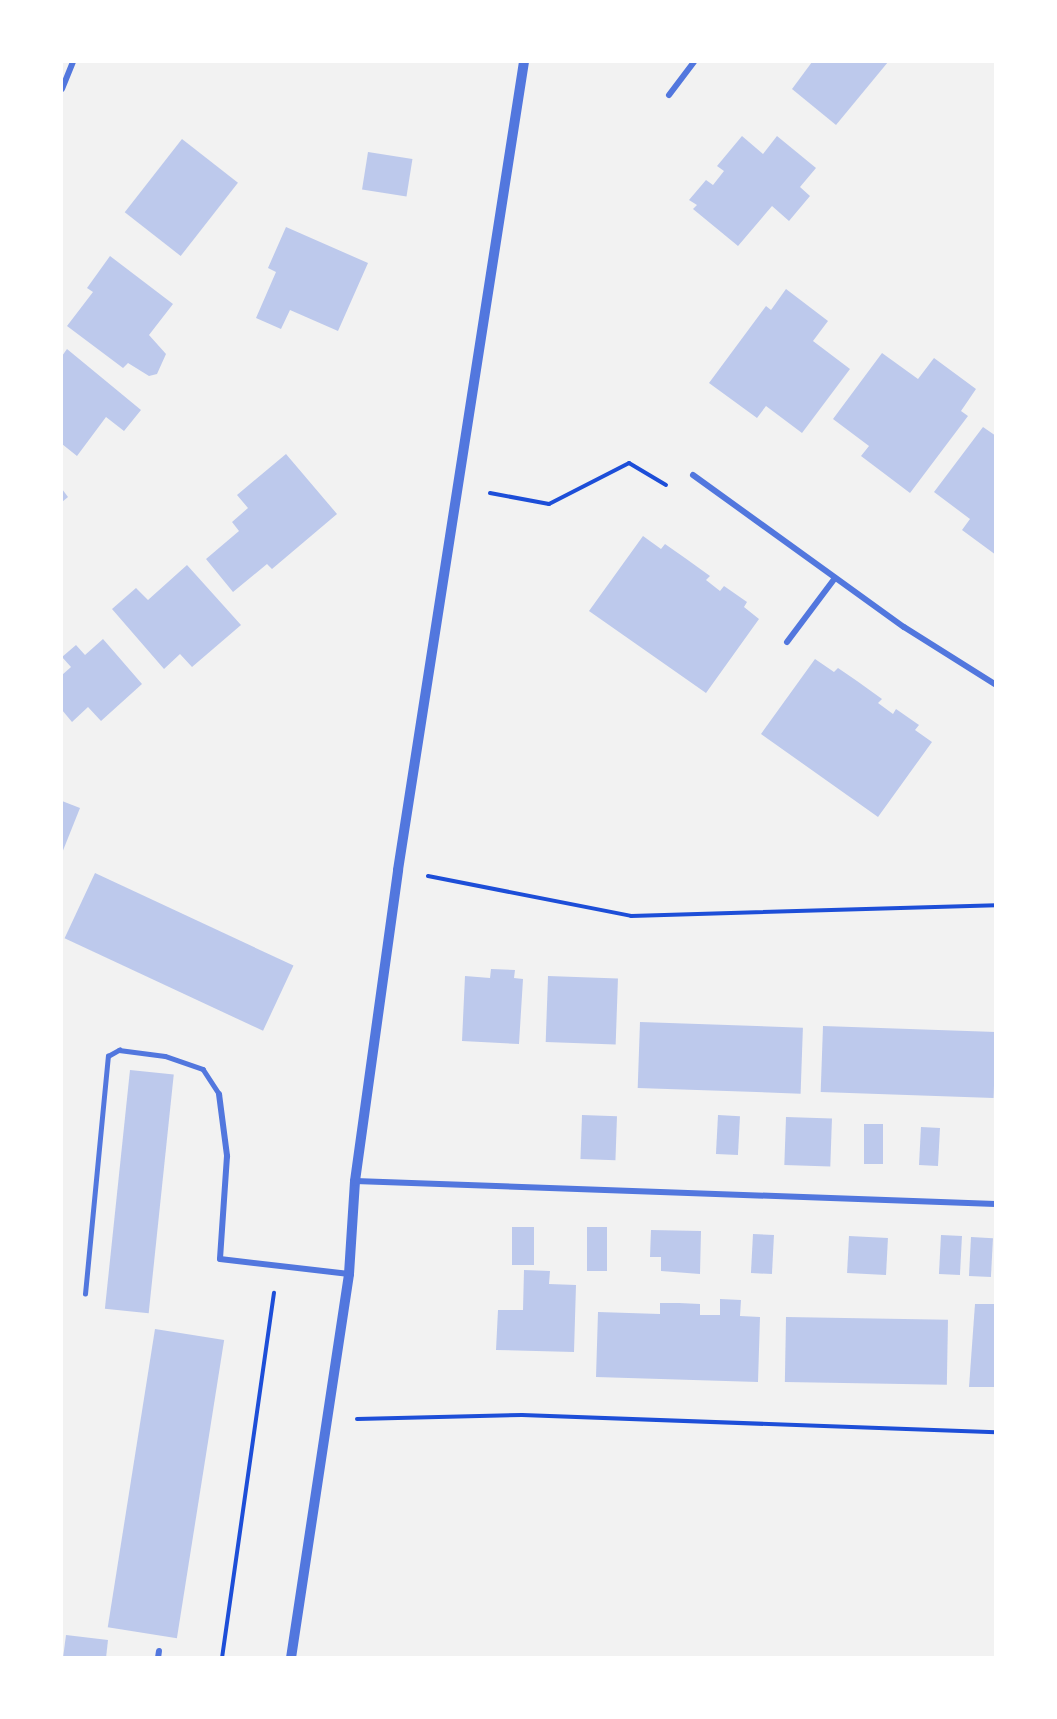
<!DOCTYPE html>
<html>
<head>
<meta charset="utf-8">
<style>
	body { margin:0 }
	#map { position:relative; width:1057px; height:1719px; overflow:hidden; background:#f2f2f2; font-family:Rubik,sans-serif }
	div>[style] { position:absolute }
	.building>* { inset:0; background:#bdc9ec; transform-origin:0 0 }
	.path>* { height:4px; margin:-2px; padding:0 2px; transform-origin:2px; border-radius:2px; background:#1d4ed8 }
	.service>* { height:4.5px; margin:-2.25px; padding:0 2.25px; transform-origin:2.25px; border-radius:2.25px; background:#5277de }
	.minor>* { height:6px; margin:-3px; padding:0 3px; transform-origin:3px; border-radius:3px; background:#5277de }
	.tertiary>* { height:10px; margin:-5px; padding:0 5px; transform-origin:5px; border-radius:5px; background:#5277de }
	span { translate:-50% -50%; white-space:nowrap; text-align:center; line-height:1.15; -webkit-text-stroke:4.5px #fff; paint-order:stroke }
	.frame { position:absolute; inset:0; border:63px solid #fff; pointer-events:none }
</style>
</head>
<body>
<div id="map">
	<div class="building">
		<div style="clip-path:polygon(812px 62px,888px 62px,836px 125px,792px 89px)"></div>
		<div style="clip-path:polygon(742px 136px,763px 154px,777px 136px,816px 168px,800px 187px,810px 196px,789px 221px,772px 206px,738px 246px,693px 209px,697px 205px,689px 200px,706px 180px,713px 185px,724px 171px,717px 166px)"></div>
		<div style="left:182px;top:139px;width:71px;height:93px;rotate:38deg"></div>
		<div style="left:368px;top:152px;width:45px;height:38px;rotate:9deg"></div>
		<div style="clip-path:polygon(286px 227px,368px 263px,338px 331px,290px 310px,281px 329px,256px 318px,276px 272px,268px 268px)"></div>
		<div style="clip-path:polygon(110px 256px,173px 304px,149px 335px,166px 354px,157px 374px,149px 376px,128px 363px,123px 368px,67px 326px,93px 292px,87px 288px)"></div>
		<div style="clip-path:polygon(786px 289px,828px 321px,813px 341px,850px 369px,802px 433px,766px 406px,757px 418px,709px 383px,766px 306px,771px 310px)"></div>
		<div style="clip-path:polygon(67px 349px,141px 410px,124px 431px,106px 417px,77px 456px,62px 444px,62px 356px)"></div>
		<div style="clip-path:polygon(882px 353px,918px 379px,934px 358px,976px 389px,961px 411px,968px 416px,910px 493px,861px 456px,869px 446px,833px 419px)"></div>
		<div style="clip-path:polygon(983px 427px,996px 436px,996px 555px,962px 530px,970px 519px,934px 492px)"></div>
		<div style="clip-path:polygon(286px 454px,337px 514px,272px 569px,267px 564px,233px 592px,206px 559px,239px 531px,232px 522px,248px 508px,237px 495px)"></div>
		<div style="clip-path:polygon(62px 489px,68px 497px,62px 502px)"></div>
		<div style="clip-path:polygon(643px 536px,661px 549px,665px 544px,685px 558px,710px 576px,706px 580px,720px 591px,724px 586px,747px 602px,744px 607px,759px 619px,706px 693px,589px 611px)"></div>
		<div style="clip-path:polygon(187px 565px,241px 625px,192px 667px,180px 654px,164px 669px,112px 609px,136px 588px,148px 600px)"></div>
		<div style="clip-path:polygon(103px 639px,142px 684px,101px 721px,88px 707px,72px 722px,62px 710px,62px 675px,71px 667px,62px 657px,76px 645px,85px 655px)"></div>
		<div style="clip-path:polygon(815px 659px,834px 672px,838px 668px,857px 681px,882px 699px,878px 703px,893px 714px,896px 709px,919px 725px,915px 730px,932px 742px,878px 817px,761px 734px)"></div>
		<div style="clip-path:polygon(62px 801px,80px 808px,62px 853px)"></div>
		<div style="left:95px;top:873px;width:219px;height:72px;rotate:25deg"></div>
		<div style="clip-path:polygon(491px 969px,515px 970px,514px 978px,523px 979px,519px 1044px,462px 1041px,465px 976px,490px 978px)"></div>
		<div style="left:548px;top:976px;width:70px;height:66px;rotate:2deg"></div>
		<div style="left:640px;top:1022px;width:163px;height:66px;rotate:2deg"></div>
		<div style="left:823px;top:1026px;width:173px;height:66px;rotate:2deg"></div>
		<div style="left:130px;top:1070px;width:44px;height:240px;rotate:6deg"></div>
		<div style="left:582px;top:1115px;width:35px;height:44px;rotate:2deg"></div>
		<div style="left:718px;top:1115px;width:22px;height:39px;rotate:3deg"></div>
		<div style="left:786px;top:1117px;width:46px;height:48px;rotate:2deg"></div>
		<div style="left:864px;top:1124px;width:19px;height:40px"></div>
		<div style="left:921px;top:1127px;width:19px;height:38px;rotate:3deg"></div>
		<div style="left:512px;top:1227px;width:22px;height:38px"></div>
		<div style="left:587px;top:1227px;width:20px;height:44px"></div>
		<div style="clip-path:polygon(651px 1230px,701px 1231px,700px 1274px,661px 1271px,661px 1257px,650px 1257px)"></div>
		<div style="left:753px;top:1234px;width:21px;height:39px;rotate:3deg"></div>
		<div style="left:941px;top:1235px;width:21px;height:39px;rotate:3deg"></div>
		<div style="left:849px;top:1236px;width:39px;height:37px;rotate:3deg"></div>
		<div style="left:971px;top:1237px;width:22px;height:39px;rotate:3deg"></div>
		<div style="clip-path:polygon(524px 1270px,550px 1271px,549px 1284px,576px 1285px,574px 1352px,496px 1350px,498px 1310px,523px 1310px)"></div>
		<div style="clip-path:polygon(720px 1299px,741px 1300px,740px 1316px,760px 1317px,758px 1382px,596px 1377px,598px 1312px,660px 1314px,660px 1303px,679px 1303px,700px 1304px,700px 1315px,720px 1315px)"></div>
		<div style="clip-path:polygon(975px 1304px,996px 1304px,996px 1387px,969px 1387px)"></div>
		<div style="left:786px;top:1317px;width:162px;height:65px;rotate:1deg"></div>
		<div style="left:155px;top:1329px;width:70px;height:302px;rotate:9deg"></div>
		<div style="clip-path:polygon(66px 1635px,108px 1640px,106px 1658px,63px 1658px)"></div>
	</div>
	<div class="path">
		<div style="left:490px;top:493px;width:60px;rotate:10.6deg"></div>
		<div style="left:549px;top:504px;width:90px;rotate:-27.1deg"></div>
		<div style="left:629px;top:463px;width:43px;rotate:30.7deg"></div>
		<div style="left:428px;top:876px;width:207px;rotate:11.1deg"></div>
		<div style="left:631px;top:916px;width:365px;rotate:-1.7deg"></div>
		<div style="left:357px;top:1419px;width:165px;rotate:-1.4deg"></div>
		<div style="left:522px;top:1415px;width:474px;rotate:2.1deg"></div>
		<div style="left:222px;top:1658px;width:369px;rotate:-81.9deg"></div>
	</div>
	<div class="service">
		<div style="left:85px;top:1294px;width:239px;rotate:-84.5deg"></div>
		<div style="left:108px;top:1056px;width:13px;rotate:-29deg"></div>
		<div style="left:119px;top:1050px;width:46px;rotate:7.4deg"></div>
		<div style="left:165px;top:1056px;width:40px;rotate:18.9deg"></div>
		<div style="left:203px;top:1069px;width:30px;rotate:57deg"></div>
	</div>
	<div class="minor">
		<div style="left:62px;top:89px;width:29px;rotate:-68deg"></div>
		<div style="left:669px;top:95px;width:41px;rotate:-52.9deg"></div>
		<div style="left:693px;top:475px;width:260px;rotate:35.8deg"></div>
		<div style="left:904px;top:627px;width:109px;rotate:32.2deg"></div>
		<div style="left:787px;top:642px;width:80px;rotate:-53.1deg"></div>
		<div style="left:219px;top:1094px;width:63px;rotate:82.6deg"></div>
		<div style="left:227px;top:1156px;width:103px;rotate:93.9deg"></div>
		<div style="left:220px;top:1259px;width:130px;rotate:6.6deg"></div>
		<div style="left:355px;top:1181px;width:641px;rotate:2.05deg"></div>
		<div style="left:158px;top:1658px;width:7px;rotate:-82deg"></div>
	</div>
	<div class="tertiary">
		<div style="left:291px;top:1658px;width:388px;rotate:-81.4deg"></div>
		<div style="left:349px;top:1274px;width:93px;rotate:-86.3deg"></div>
		<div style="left:355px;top:1181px;width:314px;rotate:-82.1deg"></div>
		<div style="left:398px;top:870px;width:818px;rotate:-81.14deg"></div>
	</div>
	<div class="frame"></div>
</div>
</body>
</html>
